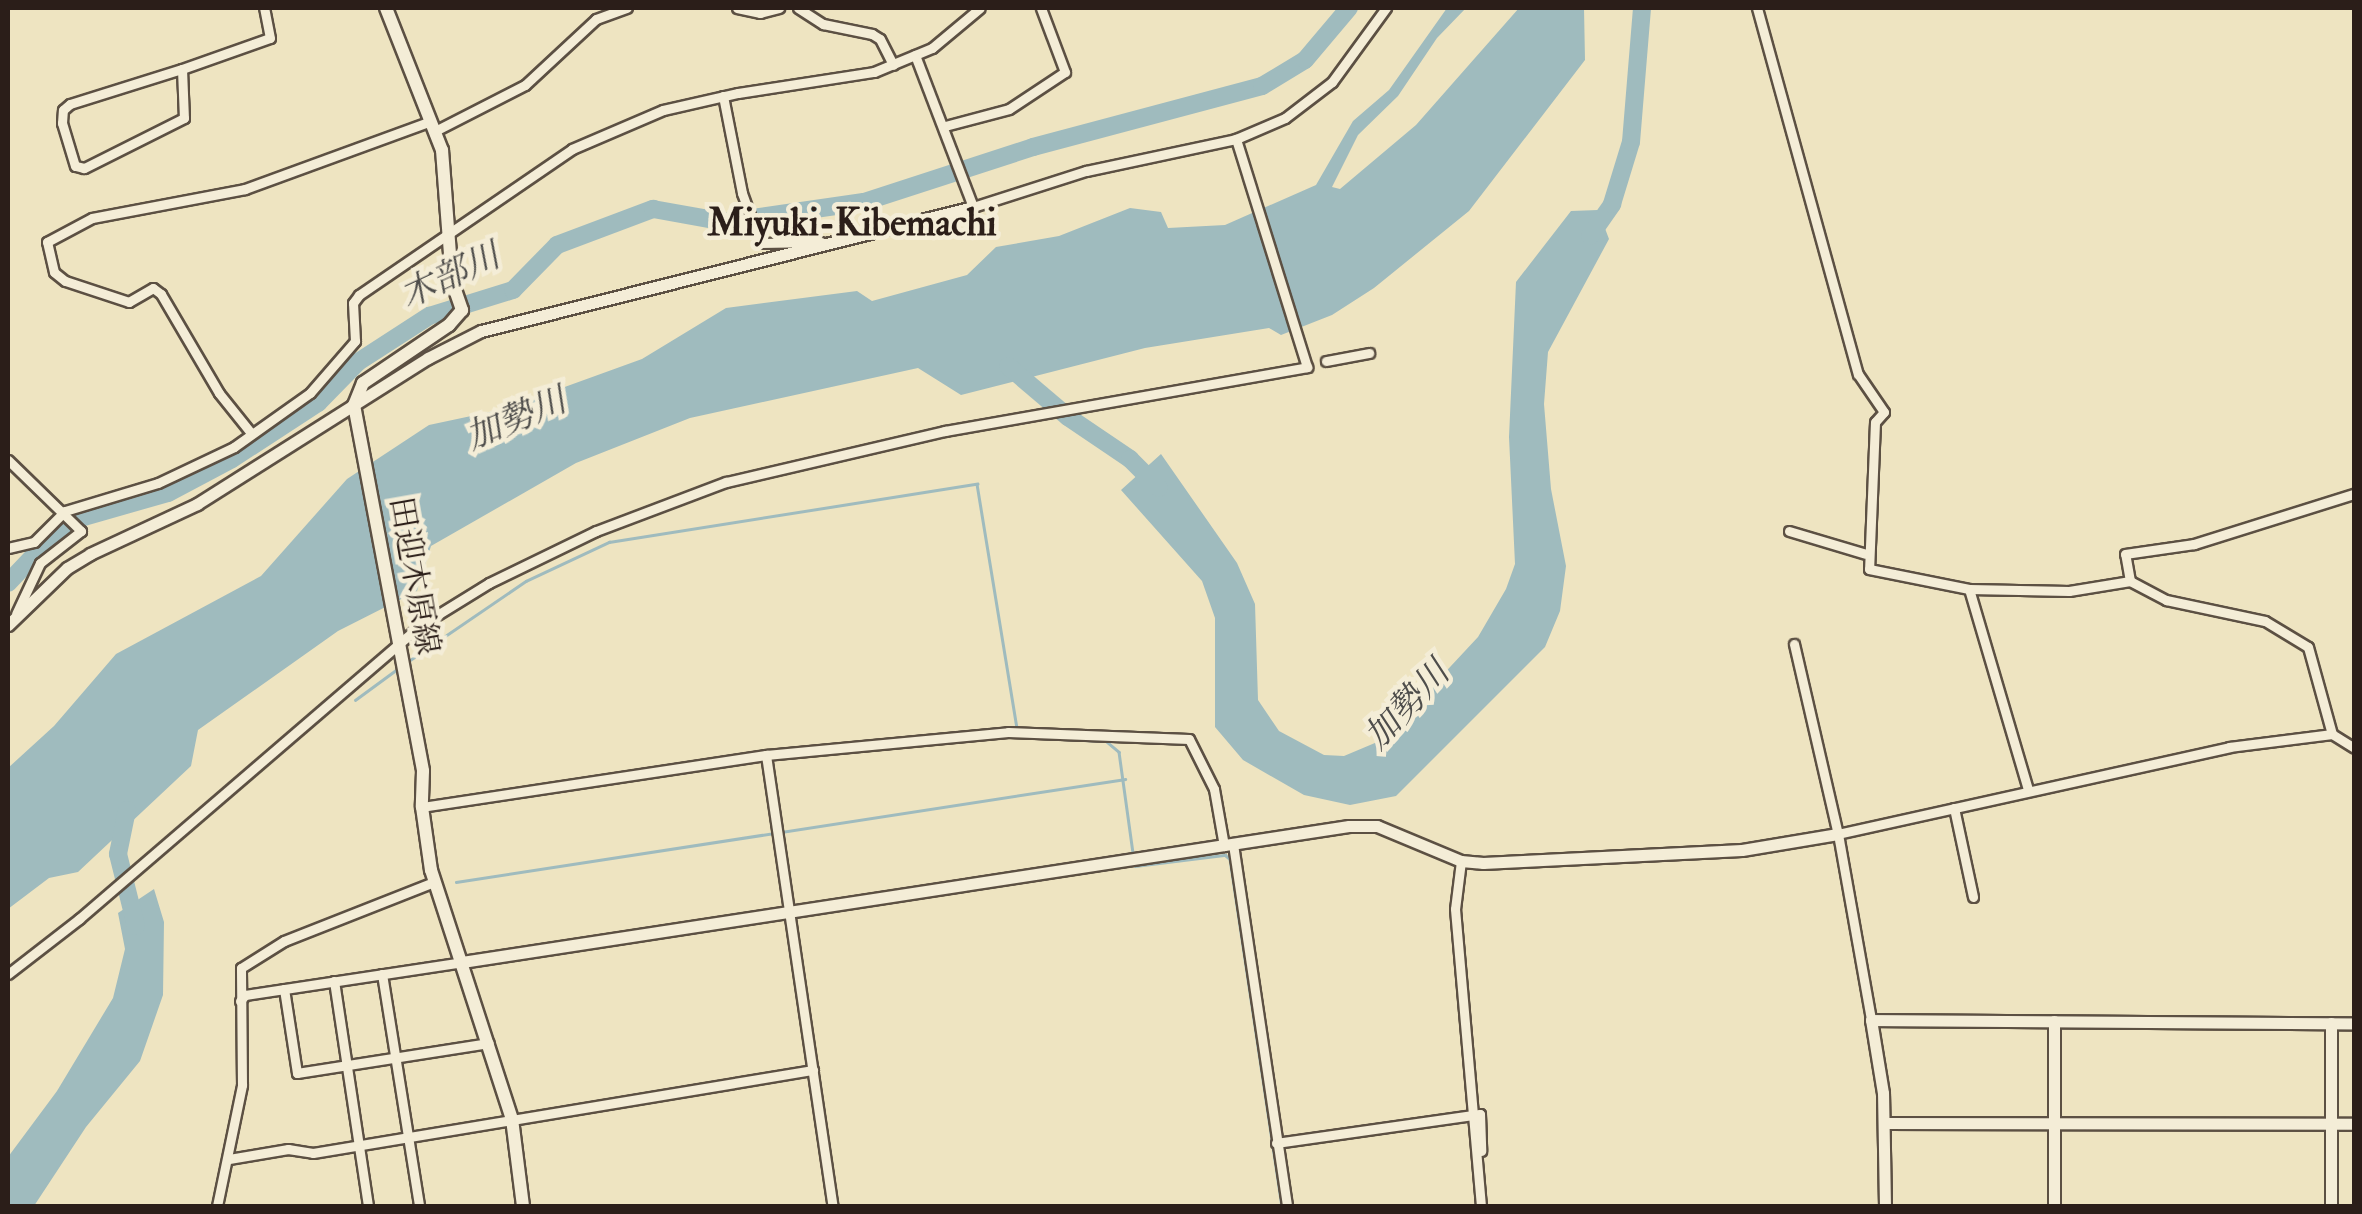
<!DOCTYPE html>
<html>
<head>
<meta charset="utf-8">
<style>
	body { margin:0 }
	#map { position:relative; width:2362px; height:1214px; overflow:hidden; background:#eee4c1; font-family:"IM FELL Double Pica","Noto Serif JP",serif }
	div>[style] { position:absolute }
	.water>* { inset:0; background:#9fbbbe }
	.stream>* { height:2.5px; margin:-1.25px; padding:0 1.25px; transform-origin:1.25px; border-radius:1.25px; background:#9fbbbe }
	.river>* { height:18px; margin:-9px; padding:0 9px; transform-origin:9px; border-radius:9px; background:#9fbbbe }
	.roads { filter:drop-shadow(2px 0 #5c5043) drop-shadow(-2px 0 #5c5043) drop-shadow(0 2px #5c5043) drop-shadow(0 -2px #5c5043) }
	.minor>* { height:9px; margin:-4.5px; padding:0 4.5px; transform-origin:4.5px; border-radius:4.5px; background:#f4edd7 }
	.tertiary>* { height:11px; margin:-5.5px; padding:0 5.5px; transform-origin:5.5px; border-radius:5.5px; background:#f4edd7 }
	.secondary>* { height:12px; margin:-6px; padding:0 6px; transform-origin:6px; border-radius:6px; background:#f4edd7 }
	span { translate:-50% -50%; white-space:nowrap; text-align:center; line-height:1.15; -webkit-text-stroke:9px #f4edd7; paint-order:stroke }
	.street-label { font-size:32px; color:#2b1e19 }
	.water-label { font-size:35px; color:#4e4d4b; font-style:italic }
	.quarter-label { font-size:38px; color:#2b1e19; font-weight:700 }
	.frame { position:absolute; inset:0; border:10px solid #2b1e19; pointer-events:none }
</style>
</head>
<body>
<div id="map">
	<div class="water">
		<div style="clip-path:polygon(1447px 8px,1466px 8px,1437px 38px,1398px 96px,1358px 135px,1332px 187px,1340px 189px,1416px 125px,1519px 8px,1584px 8px,1585px 60px,1469px 211px,1374px 288px,1332px 315px,1281px 335px,1269px 328px,1145px 348px,961px 395px,918px 368px,690px 418px,576px 463px,431px 546px,417px 591px,338px 631px,198px 730px,191px 766px,78px 872px,49px 878px,8px 909px,8px 768px,54px 726px,116px 654px,261px 576px,347px 479px,429px 425px,504px 409px,642px 359px,726px 308px,857px 291px,872px 301px,967px 275px,996px 247px,1059px 236px,1130px 208px,1161px 212px,1168px 228px,1225px 225px,1316px 185px,1353px 121px,1389px 90px)"></div>
		<div style="clip-path:polygon(1598px 210px,1609px 239px,1548px 352px,1544px 404px,1551px 489px,1566px 566px,1560px 611px,1545px 647px,1396px 796px,1350px 805px,1304px 795px,1243px 760px,1215px 727px,1215px 618px,1202px 581px,1121px 490px,1161px 454px,1237px 563px,1255px 604px,1258px 700px,1279px 731px,1324px 755px,1344px 756px,1382px 740px,1478px 637px,1506px 589px,1515px 564px,1509px 437px,1516px 282px,1571px 211px)"></div>
		<div style="clip-path:polygon(154px 889px,164px 922px,163px 995px,140px 1061px,86px 1127px,34px 1206px,8px 1206px,8px 1157px,57px 1091px,113px 998px,125px 949px,118px 913px)"></div>
	</div>
	<div class="stream">
		<div style="left:410px;top:660px;width:140px;rotate:-34.3deg"></div>
		<div style="left:526px;top:581px;width:92px;rotate:-25.2deg"></div>
		<div style="left:609px;top:542px;width:373px;rotate:-9deg"></div>
		<div style="left:977px;top:484px;width:248px;rotate:80.7deg"></div>
		<div style="left:355px;top:700px;width:51px;rotate:-36.2deg"></div>
		<div style="left:1019px;top:737px;width:87px;rotate:2.6deg"></div>
		<div style="left:1106px;top:741px;width:17px;rotate:40deg"></div>
		<div style="left:1119px;top:752px;width:102px;rotate:82.1deg"></div>
		<div style="left:1135px;top:866px;width:91px;rotate:-7deg"></div>
		<div style="left:1225px;top:855px;width:6px;rotate:39deg"></div>
		<div style="left:1230px;top:859px;width:351px;rotate:81.5deg"></div>
		<div style="left:456px;top:882px;width:677px;rotate:-8.75deg"></div>
	</div>
	<div class="river">
		<div style="left:1590px;top:236px;width:39px;rotate:-55deg"></div>
		<div style="left:1612px;top:204px;width:65px;rotate:-73deg"></div>
		<div style="left:1631px;top:142px;width:134px;rotate:-85.3deg"></div>
		<div style="left:1008px;top:366px;width:79px;rotate:40.4deg"></div>
		<div style="left:1068px;top:417px;width:75px;rotate:34.1deg"></div>
		<div style="left:1130px;top:459px;width:41px;rotate:45deg"></div>
		<div style="left:8px;top:583px;width:51px;rotate:-46.6deg"></div>
		<div style="left:43px;top:546px;width:46px;rotate:-37.1deg"></div>
		<div style="left:80px;top:518px;width:91px;rotate:-15.9deg"></div>
		<div style="left:168px;top:493px;width:72px;rotate:-28deg"></div>
		<div style="left:232px;top:459px;width:103px;rotate:-33.1deg"></div>
		<div style="left:318px;top:403px;width:57px;rotate:-45.7deg"></div>
		<div style="left:358px;top:362px;width:85px;rotate:-32.9deg"></div>
		<div style="left:429px;top:316px;width:88px;rotate:-17.2deg"></div>
		<div style="left:513px;top:290px;width:63px;rotate:-45.6deg"></div>
		<div style="left:557px;top:245px;width:103px;rotate:-20.6deg"></div>
		<div style="left:653px;top:209px;width:73px;rotate:10.2deg"></div>
		<div style="left:725px;top:222px;width:140px;rotate:-8.2deg"></div>
		<div style="left:864px;top:202px;width:178px;rotate:-18deg"></div>
		<div style="left:1033px;top:147px;width:237px;rotate:-14.9deg"></div>
		<div style="left:1262px;top:86px;width:50px;rotate:-31.2deg"></div>
		<div style="left:1305px;top:60px;width:68px;rotate:-49.8deg"></div>
		<div style="left:127px;top:810px;width:45px;rotate:101.6deg"></div>
		<div style="left:118px;top:854px;width:74px;rotate:76deg"></div>
	</div>
	<div class="roads">
		<div class="minor">
			<div style="left:737px;top:8px;width:24px;rotate:12deg"></div>
			<div style="left:760px;top:13px;width:20px;rotate:-15deg"></div>
			<div style="left:798px;top:8px;width:30px;rotate:33deg"></div>
			<div style="left:823px;top:24px;width:50px;rotate:11.5deg"></div>
			<div style="left:872px;top:34px;width:9px;rotate:32deg"></div>
			<div style="left:880px;top:39px;width:29px;rotate:63deg"></div>
			<div style="left:1757px;top:8px;width:380px;rotate:74.6deg"></div>
			<div style="left:1858px;top:374px;width:46px;rotate:55.6deg"></div>
			<div style="left:1884px;top:412px;width:13px;rotate:132deg"></div>
			<div style="left:1875px;top:422px;width:147px;rotate:92.3deg"></div>
			<div style="left:1869px;top:569px;width:102px;rotate:11.3deg"></div>
			<div style="left:1969px;top:589px;width:100px;rotate:1.1deg"></div>
			<div style="left:2069px;top:591px;width:62px;rotate:-9.3deg"></div>
			<div style="left:2130px;top:581px;width:41px;rotate:27.8deg"></div>
			<div style="left:2166px;top:600px;width:101px;rotate:12deg"></div>
			<div style="left:2265px;top:621px;width:50px;rotate:31.2deg"></div>
			<div style="left:2308px;top:647px;width:90px;rotate:74.6deg"></div>
			<div style="left:915px;top:55px;width:163px;rotate:69.1deg"></div>
			<div style="left:973px;top:207px;width:119px;rotate:-17.7deg"></div>
			<div style="left:1086px;top:171px;width:153px;rotate:-12deg"></div>
			<div style="left:1236px;top:139px;width:53px;rotate:-23.2deg"></div>
			<div style="left:1285px;top:118px;width:59px;rotate:-37.5deg"></div>
			<div style="left:1332px;top:82px;width:92px;rotate:-53.9deg"></div>
			<div style="left:182px;top:69px;width:49px;rotate:87.7deg"></div>
			<div style="left:184px;top:118px;width:112px;rotate:153.4deg"></div>
			<div style="left:84px;top:168px;width:9px;rotate:-167deg"></div>
			<div style="left:75px;top:166px;width:45px;rotate:-106.8deg"></div>
			<div style="left:62px;top:123px;width:13px;rotate:-86deg"></div>
			<div style="left:63px;top:110px;width:9px;rotate:-41deg"></div>
			<div style="left:70px;top:104px;width:117px;rotate:-17.4deg"></div>
			<div style="left:182px;top:69px;width:93px;rotate:-19.4deg"></div>
			<div style="left:270px;top:38px;width:31px;rotate:-101deg"></div>
			<div style="left:723px;top:96px;width:99px;rotate:78.9deg"></div>
			<div style="left:742px;top:193px;width:53px;rotate:70.2deg"></div>
			<div style="left:760px;top:243px;width:61px;rotate:-0.9deg"></div>
			<div style="left:945px;top:126px;width:66px;rotate:-14.9deg"></div>
			<div style="left:1009px;top:109px;width:67px;rotate:-33.5deg"></div>
			<div style="left:1065px;top:72px;width:68px;rotate:-110.6deg"></div>
			<div style="left:435px;top:131px;width:101px;rotate:-27.1deg"></div>
			<div style="left:525px;top:85px;width:97px;rotate:-42.9deg"></div>
			<div style="left:596px;top:19px;width:33px;rotate:-20deg"></div>
			<div style="left:1326px;top:361px;width:44px;rotate:-10.5deg"></div>
			<div style="left:251px;top:433px;width:51px;rotate:-128.7deg"></div>
			<div style="left:219px;top:393px;width:115px;rotate:-120.4deg"></div>
			<div style="left:161px;top:294px;width:10px;rotate:-143deg"></div>
			<div style="left:153px;top:288px;width:28px;rotate:150deg"></div>
			<div style="left:129px;top:302px;width:67px;rotate:-161.8deg"></div>
			<div style="left:65px;top:281px;width:14px;rotate:-141deg"></div>
			<div style="left:54px;top:272px;width:31px;rotate:-103deg"></div>
			<div style="left:47px;top:242px;width:51px;rotate:-28.1deg"></div>
			<div style="left:92px;top:218px;width:156px;rotate:-10.7deg"></div>
			<div style="left:245px;top:189px;width:198px;rotate:-20.1deg"></div>
			<div style="left:8px;top:460px;width:102px;rotate:44.2deg"></div>
			<div style="left:81px;top:531px;width:52px;rotate:142deg"></div>
			<div style="left:40px;top:563px;width:56px;rotate:115.2deg"></div>
			<div style="left:1789px;top:531px;width:80px;rotate:16.6deg"></div>
			<div style="left:8px;top:548px;width:27px;rotate:-13deg"></div>
			<div style="left:34px;top:542px;width:44px;rotate:-45deg"></div>
			<div style="left:65px;top:511px;width:97px;rotate:-16.8deg"></div>
			<div style="left:158px;top:483px;width:84px;rotate:-25.3deg"></div>
			<div style="left:234px;top:447px;width:93px;rotate:-35.4deg"></div>
			<div style="left:310px;top:393px;width:69px;rotate:-49.1deg"></div>
			<div style="left:355px;top:341px;width:38px;rotate:-93deg"></div>
			<div style="left:353px;top:303px;width:10px;rotate:-53deg"></div>
			<div style="left:359px;top:295px;width:258px;rotate:-34.4deg"></div>
			<div style="left:572px;top:149px;width:99px;rotate:-23.2deg"></div>
			<div style="left:663px;top:110px;width:77px;rotate:-12.8deg"></div>
			<div style="left:738px;top:93px;width:138px;rotate:-8.8deg"></div>
			<div style="left:874px;top:72px;width:63px;rotate:-22.5deg"></div>
			<div style="left:932px;top:48px;width:62px;rotate:-39.8deg"></div>
			<div style="left:2130px;top:581px;width:27px;rotate:-100deg"></div>
			<div style="left:2125px;top:554px;width:70px;rotate:-8.2deg"></div>
			<div style="left:2194px;top:544px;width:168px;rotate:-17.4deg"></div>
			<div style="left:1969px;top:589px;width:209px;rotate:73.6deg"></div>
			<div style="left:1794px;top:644px;width:195px;rotate:77deg"></div>
			<div style="left:1838px;top:834px;width:189px;rotate:79.9deg"></div>
			<div style="left:766px;top:755px;width:456px;rotate:81.6deg"></div>
			<div style="left:422px;top:807px;width:348px;rotate:-8.6deg"></div>
			<div style="left:766px;top:755px;width:243px;rotate:-5.4deg"></div>
			<div style="left:1008px;top:732px;width:181px;rotate:2.2deg"></div>
			<div style="left:1189px;top:739px;width:56px;rotate:63.4deg"></div>
			<div style="left:1214px;top:789px;width:58px;rotate:80deg"></div>
			<div style="left:1954px;top:808px;width:91px;rotate:77.9deg"></div>
			<div style="left:1838px;top:834px;width:401px;rotate:-12.5deg"></div>
			<div style="left:2229px;top:747px;width:104px;rotate:-7.2deg"></div>
			<div style="left:2332px;top:734px;width:26px;rotate:32deg"></div>
			<div style="left:1233px;top:844px;width:366px;rotate:81.5deg"></div>
			<div style="left:1461px;top:861px;width:48px;rotate:97.1deg"></div>
			<div style="left:1455px;top:909px;width:298px;rotate:85deg"></div>
			<div style="left:8px;top:974px;width:90px;rotate:-37.8deg"></div>
			<div style="left:79px;top:919px;width:451px;rotate:-40.7deg"></div>
			<div style="left:421px;top:625px;width:80px;rotate:-31.7deg"></div>
			<div style="left:489px;top:583px;width:119px;rotate:-25.9deg"></div>
			<div style="left:596px;top:531px;width:139px;rotate:-20.7deg"></div>
			<div style="left:726px;top:482px;width:225px;rotate:-13.1deg"></div>
			<div style="left:945px;top:431px;width:368px;rotate:-10deg"></div>
			<div style="left:1307px;top:367px;width:239px;rotate:-107.3deg"></div>
			<div style="left:382px;top:974px;width:235px;rotate:80.9deg"></div>
			<div style="left:334px;top:981px;width:228px;rotate:81.4deg"></div>
			<div style="left:284px;top:989px;width:85px;rotate:81.2deg"></div>
			<div style="left:297px;top:1073px;width:194px;rotate:-8.9deg"></div>
			<div style="left:240px;top:1001px;width:8px;rotate:-50deg"></div>
			<div style="left:245px;top:995px;width:219px;rotate:-8.6deg"></div>
			<div style="left:1276px;top:1143px;width:206px;rotate:-8.1deg"></div>
			<div style="left:1480px;top:1114px;width:37px;rotate:88deg"></div>
			<div style="left:229px;top:1159px;width:60px;rotate:-9.6deg"></div>
			<div style="left:288px;top:1149px;width:25px;rotate:9deg"></div>
			<div style="left:313px;top:1153px;width:507px;rotate:-9.43deg"></div>
			<div style="left:217px;top:1206px;width:124px;rotate:-78.3deg"></div>
			<div style="left:242px;top:1085px;width:117px;rotate:-90.5deg"></div>
			<div style="left:241px;top:968px;width:51px;rotate:-32.1deg"></div>
			<div style="left:284px;top:941px;width:161px;rotate:-21.5deg"></div>
		</div>
		<div class="tertiary">
			<div style="left:8px;top:625px;width:82px;rotate:-44deg"></div>
			<div style="left:67px;top:568px;width:27px;rotate:-31deg"></div>
			<div style="left:90px;top:554px;width:118px;rotate:-25deg"></div>
			<div style="left:197px;top:504px;width:273px;rotate:-32.3deg"></div>
			<div style="left:428px;top:358px;width:59px;rotate:-27deg"></div>
			<div style="left:481px;top:331px;width:507px;rotate:-14.15deg"></div>
			<div style="left:462px;top:962px;width:897px;rotate:-8.72deg"></div>
			<div style="left:1349px;top:826px;width:28px"></div>
			<div style="left:1377px;top:826px;width:91px;rotate:22.6deg"></div>
			<div style="left:1461px;top:861px;width:22px;rotate:5deg"></div>
			<div style="left:1483px;top:863px;width:259px;rotate:-2.9deg"></div>
			<div style="left:1742px;top:850px;width:97px;rotate:-9.5deg"></div>
			<div style="left:1885px;top:1123px;width:469px;rotate:0.1deg"></div>
			<div style="left:1885px;top:1206px;width:113px;rotate:-91deg"></div>
			<div style="left:1883px;top:1093px;width:74px;rotate:-99.3deg"></div>
			<div style="left:1871px;top:1020px;width:483px;rotate:0.4deg"></div>
			<div style="left:2054px;top:1206px;width:185px;rotate:-90deg"></div>
			<div style="left:2331px;top:1206px;width:183px;rotate:-90deg"></div>
		</div>
		<div class="secondary">
			<div style="left:386px;top:8px;width:153px;rotate:68.5deg"></div>
			<div style="left:442px;top:150px;width:131px;rotate:85.6deg"></div>
			<div style="left:452px;top:281px;width:31px;rotate:71deg"></div>
			<div style="left:462px;top:310px;width:20px;rotate:131deg"></div>
			<div style="left:449px;top:325px;width:104px;rotate:146deg"></div>
			<div style="left:363px;top:383px;width:24px;rotate:112deg"></div>
			<div style="left:354px;top:405px;width:372px;rotate:79.3deg"></div>
			<div style="left:423px;top:771px;width:36px;rotate:92deg"></div>
			<div style="left:422px;top:807px;width:64px;rotate:81.9deg"></div>
			<div style="left:431px;top:870px;width:262px;rotate:72deg"></div>
			<div style="left:512px;top:1119px;width:88px;rotate:82.8deg"></div>
		</div>
	</div>
	<div class="street-label">
		<span style="left:414px;top:576px;rotate:80deg">田迎木原線</span>
	</div>
	<div class="water-label">
		<span style="left:450px;top:276px;rotate:-25deg">木部川</span>
		<span style="left:516px;top:419px;rotate:-23deg">加勢川</span>
		<span style="left:1407px;top:705px;rotate:-47deg">加勢川</span>
	</div>
	<div class="quarter-label">
		<span style="left:852px;top:224px">Miyuki-Kibemachi</span>
	</div>
	<div class="frame"></div>
</div>
</body>
</html>
